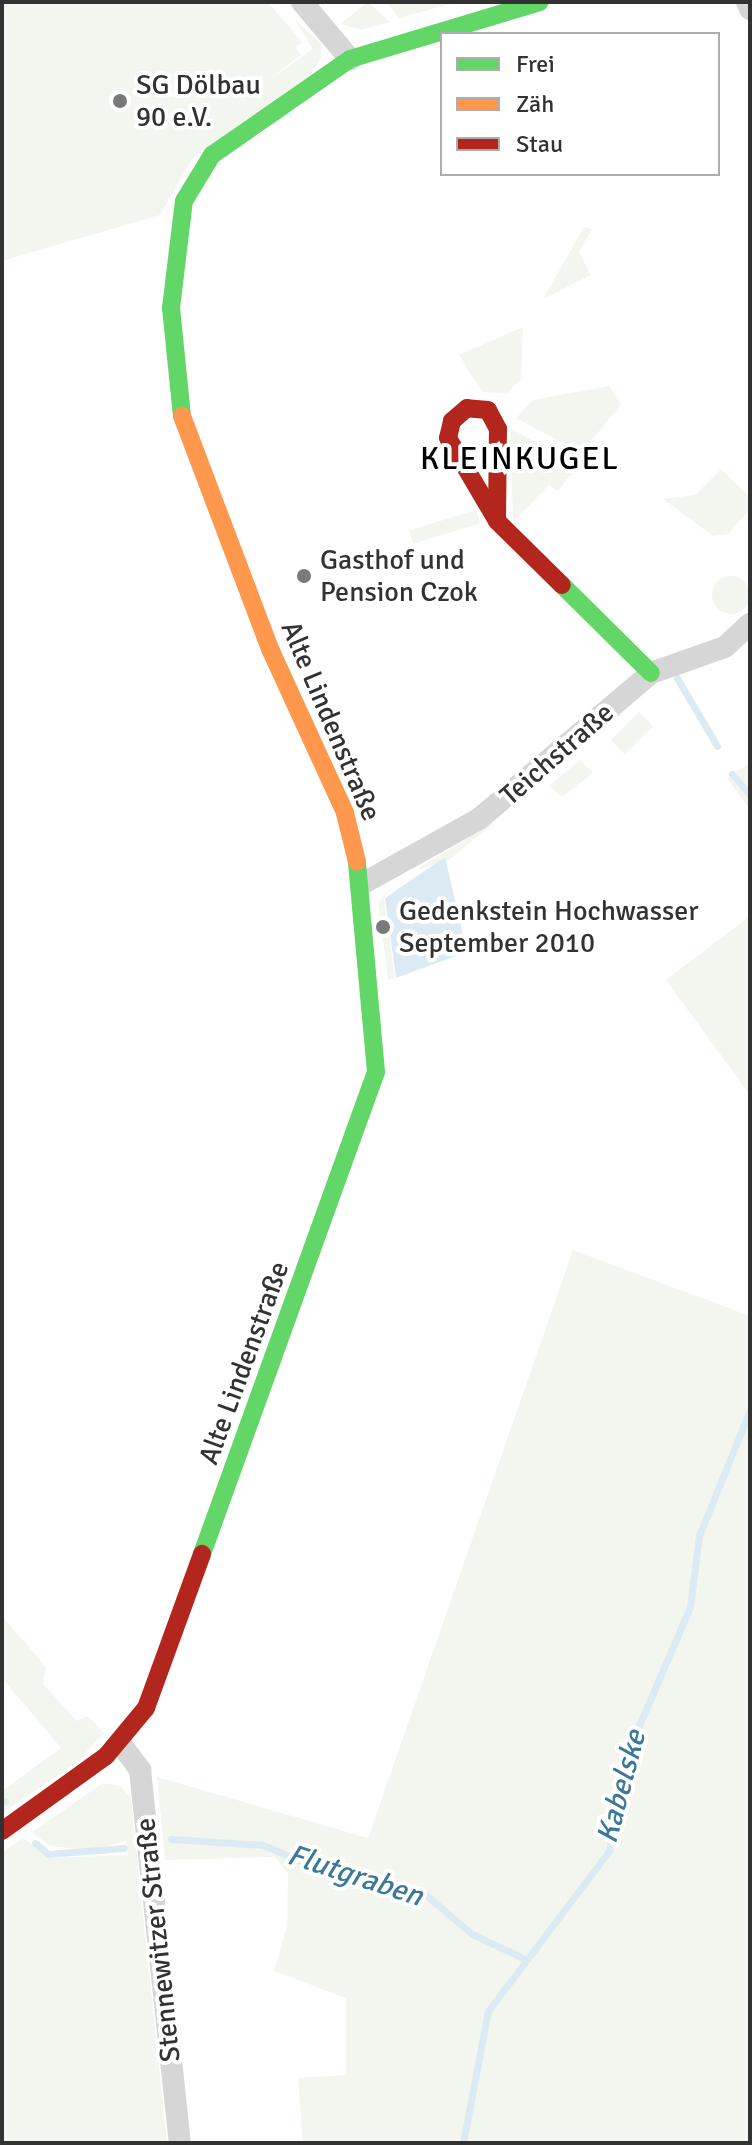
<!DOCTYPE html>
<html>
<head>
<meta charset="utf-8">
<style>
	body { margin:0 }
	#map { position:relative; width:752px; height:2145px; overflow:hidden; background:#fff; font-family:Signika,sans-serif }
	div>[style] { position:absolute }
	.green>* { inset:0; background:#f3f6ee; transform-origin:0 0 }
	.round { border-radius:50% }
	.water>* { inset:0; background:#dcebf3 }
	.stream>* { height:7px; margin:-3.5px; padding:0 3.5px; transform-origin:3.5px; border-radius:3.5px; background:#dcebf3 }
	.street>* { height:22px; margin:-11px; padding:0 11px; transform-origin:11px; border-radius:11px; background:#d6d6d6 }
	.fast>* { height:18px; margin:-9px; padding:0 9px; transform-origin:9px; border-radius:9px; background:#63d668 }
	.slow>* { height:18px; margin:-9px; padding:0 9px; transform-origin:9px; border-radius:9px; background:#ff974d }
	.jam>* { height:18px; margin:-9px; padding:0 9px; transform-origin:9px; border-radius:9px; background:#b3261e }
	.dots>* { width:22px; height:22px; translate:-50% -50%; box-sizing:border-box; border:4px solid #fff; border-radius:50% }
	span { translate:-50% -50%; white-space:nowrap; text-align:center; line-height:1.15; -webkit-text-stroke:8px #fff; paint-order:stroke }
	.poi-label { font-size:28px; color:#323232 }
	.left { translate:0 -50%; text-align:left }
	.street-label { font-size:28px; color:#323232 }
	.water-label { font-size:30px; color:#3c7998; font-style:italic }
	.quarter-label { font-size:32px; color:#000; letter-spacing:2px }
	.frame { position:absolute; inset:0; border:4px solid #323232; pointer-events:none }
	.legend { position:absolute; left:440px; top:32px; width:280px; height:144px; box-sizing:border-box; background:#fff; border:2px solid #adadad; margin:0; padding:10px 14px; list-style:none; font-size:24px; color:#323232 }
	.legend li { display:flex; align-items:center; gap:16px; height:40px }
	.legend b { width:40px; border:2px solid #adadad }
</style>
</head>
<body>
<div id="map">
	<div class="green">
		<div style="clip-path:polygon(2px 2px,268px 2px,302px 42px,295px 47px,301px 55px,264px 83px,313px 49px,294px 19px,321px 43px,321px 58px,310px 75px,193px 158px,160px 215px,2px 261px)"></div>
		<div style="clip-path:polygon(368px 2px,390px 22px,361px 30px,340px 24px)"></div>
		<div style="clip-path:polygon(386px 2px,458px 2px,399px 18px)"></div>
		<div style="clip-path:polygon(584px 227px,592px 229px,579px 252px,591px 275px,543px 299px)"></div>
		<div style="clip-path:polygon(523px 327px,521px 379px,507px 393px,482px 392px,459px 355px)"></div>
		<div style="clip-path:polygon(609px 386px,621px 405px,581px 453px,516px 418px,533px 400px)"></div>
		<div style="clip-path:polygon(510px 428px,578px 465px,558px 491px,549px 485px,513px 522px)"></div>
		<div style="clip-path:polygon(721px 469px,750px 497px,750px 509px,728px 534px,713px 536px,663px 499px,695px 495px)"></div>
		<div style="left:476px;top:510px;width:14px;height:70px;rotate:73deg"></div>
		<div class="round" style="left:712px;top:576px;width:38px;height:38px"></div>
		<div style="left:639px;top:712px;width:20px;height:40px;rotate:45deg"></div>
		<div style="clip-path:polygon(580px 760px,593px 773px,562px 797px,549px 786px)"></div>
		<div style="clip-path:polygon(750px 763px,750px 810px,727px 778px)"></div>
		<div style="clip-path:polygon(498px 820px,449px 860px,420px 869px,419px 868px)"></div>
		<div style="clip-path:polygon(403px 877px,384px 898px,395px 978px,388px 980px,378px 902px)"></div>
		<div style="clip-path:polygon(750px 916px,750px 1095px,666px 980px)"></div>
		<div style="clip-path:polygon(573px 1250px,750px 1316px,750px 2143px,303px 2143px,298px 2078px,346px 2075px,346px 1998px,274px 1971px,287px 1926px,288px 1874px,275px 1857px,165px 1860px,157px 1777px,368px 1838px)"></div>
		<div style="clip-path:polygon(2px 1616px,46px 1667px,43px 1684px,77px 1721px,88px 1716px,104px 1733px,76px 1763px,2px 1813px,2px 1791px,61px 1748px,2px 1678px)"></div>
		<div style="clip-path:polygon(103px 1783px,120px 1786px,131px 1798px,167px 2143px,2px 2143px,2px 1853px,23px 1838px,50px 1858px,128px 1855px,126px 1841px,91px 1850px,50px 1846px,32px 1832px)"></div>
	</div>
	<div class="water">
		<div style="clip-path:polygon(445px 857px,467px 952px,396px 978px,385px 898px)"></div>
	</div>
	<div class="stream">
		<div style="left:677px;top:678px;width:79px;rotate:59.5deg"></div>
		<div style="left:732px;top:774px;width:28px;rotate:49deg"></div>
		<div style="left:2px;top:1802px;width:3px;rotate:-18deg"></div>
		<div style="left:171px;top:1839px;width:92px;rotate:3.7deg"></div>
		<div style="left:263px;top:1845px;width:64px;rotate:23deg"></div>
		<div style="left:322px;top:1870px;width:108px;rotate:13.9deg"></div>
		<div style="left:427px;top:1896px;width:59px;rotate:40.2deg"></div>
		<div style="left:472px;top:1934px;width:56px;rotate:25.2deg"></div>
		<div style="left:35px;top:1843px;width:17px;rotate:40deg"></div>
		<div style="left:48px;top:1854px;width:76px;rotate:-4.5deg"></div>
		<div style="left:463px;top:2143px;width:134px;rotate:-79.3deg"></div>
		<div style="left:488px;top:2011px;width:201px;rotate:-52.9deg"></div>
		<div style="left:609px;top:1851px;width:109px;rotate:-78.4deg"></div>
		<div style="left:631px;top:1744px;width:149px;rotate:-66.7deg"></div>
		<div style="left:690px;top:1607px;width:72px;rotate:-82.8deg"></div>
		<div style="left:699px;top:1536px;width:136px;rotate:-68deg"></div>
	</div>
	<div class="street">
		<div style="left:302px;top:2px;width:75px;rotate:49.9deg"></div>
		<div style="left:747px;top:2px;width:8px;rotate:67deg"></div>
		<div style="left:362px;top:884px;width:134px;rotate:-29.1deg"></div>
		<div style="left:479px;top:819px;width:226px;rotate:-40.3deg"></div>
		<div style="left:651px;top:673px;width:78px;rotate:-19.4deg"></div>
		<div style="left:725px;top:647px;width:34px;rotate:-43deg"></div>
		<div style="left:120px;top:1743px;width:34px;rotate:53deg"></div>
		<div style="left:140px;top:1770px;width:375px;rotate:83.9deg"></div>
	</div>
	<div class="fast">
		<div style="left:182px;top:416px;width:109px;rotate:-95.8deg"></div>
		<div style="left:171px;top:308px;width:108px;rotate:-83.1deg"></div>
		<div style="left:184px;top:201px;width:54px;rotate:-58.7deg"></div>
		<div style="left:212px;top:155px;width:168px;rotate:-34.8deg"></div>
		<div style="left:350px;top:59px;width:198px;rotate:-16.7deg"></div>
		<div style="left:562px;top:585px;width:125px;rotate:44.7deg"></div>
		<div style="left:202px;top:1554px;width:512px;rotate:-70.15deg"></div>
		<div style="left:376px;top:1072px;width:211px;rotate:-95.2deg"></div>
	</div>
	<div class="slow">
		<div style="left:182px;top:416px;width:251px;rotate:69.3deg"></div>
		<div style="left:271px;top:651px;width:178px;rotate:65.4deg"></div>
		<div style="left:345px;top:813px;width:50px;rotate:76.2deg"></div>
	</div>
	<div class="jam">
		<div style="left:497px;top:521px;width:92px;rotate:-89.4deg"></div>
		<div style="left:498px;top:429px;width:21px;rotate:-118deg"></div>
		<div style="left:488px;top:410px;width:21px;rotate:-175deg"></div>
		<div style="left:467px;top:408px;width:20px;rotate:139deg"></div>
		<div style="left:452px;top:421px;width:17px;rotate:103deg"></div>
		<div style="left:448px;top:438px;width:96px;rotate:59.4deg"></div>
		<div style="left:497px;top:521px;width:91px;rotate:44.6deg"></div>
		<div style="left:2px;top:1831px;width:128px;rotate:-35.8deg"></div>
		<div style="left:106px;top:1756px;width:62px;rotate:-50.2deg"></div>
		<div style="left:146px;top:1708px;width:164px;rotate:-70deg"></div>
	</div>
	<div class="dots">
		<div style="left:120px;top:101px;background:#7a7a7a"></div>
		<div style="left:304px;top:576px;background:#7a7a7a"></div>
		<div style="left:383px;top:927px;background:#7a7a7a"></div>
	</div>
	<div class="poi-label">
		<span class="left" style="left:136px;top:101px">SG Dölbau<br>90 e.V.</span>
		<span class="left" style="left:320px;top:576px">Gasthof und<br>Pension Czok</span>
		<span class="left" style="left:399px;top:927px">Gedenkstein Hochwasser<br>September 2010</span>
	</div>
	<div class="street-label">
		<span style="left:331px;top:721px;rotate:67deg">Alte Lindenstraße</span>
		<span style="left:557px;top:754px;rotate:-41deg">Teichstraße</span>
		<span style="left:244px;top:1363px;rotate:-70deg">Alte Lindenstraße</span>
		<span style="left:158px;top:1940px;rotate:-96deg">Stennewitzer Straße</span>
	</div>
	<div class="water-label">
		<span style="left:622px;top:1787px;rotate:-75deg">Kabelske</span>
		<span style="left:355px;top:1876px;rotate:18deg">Flutgraben</span>
	</div>
	<div class="quarter-label">
		<span style="left:520px;top:459px">KLEINKUGEL</span>
	</div>
	<div class="frame"></div>
	<ul class="legend">
	<li><b style="height:10px;background:#63d668"></b>Frei</li>
	<li><b style="height:10px;background:#ff974d"></b>Zäh</li>
	<li><b style="height:10px;background:#b3261e"></b>Stau</li>
	</ul>
</div>
</body>
</html>
